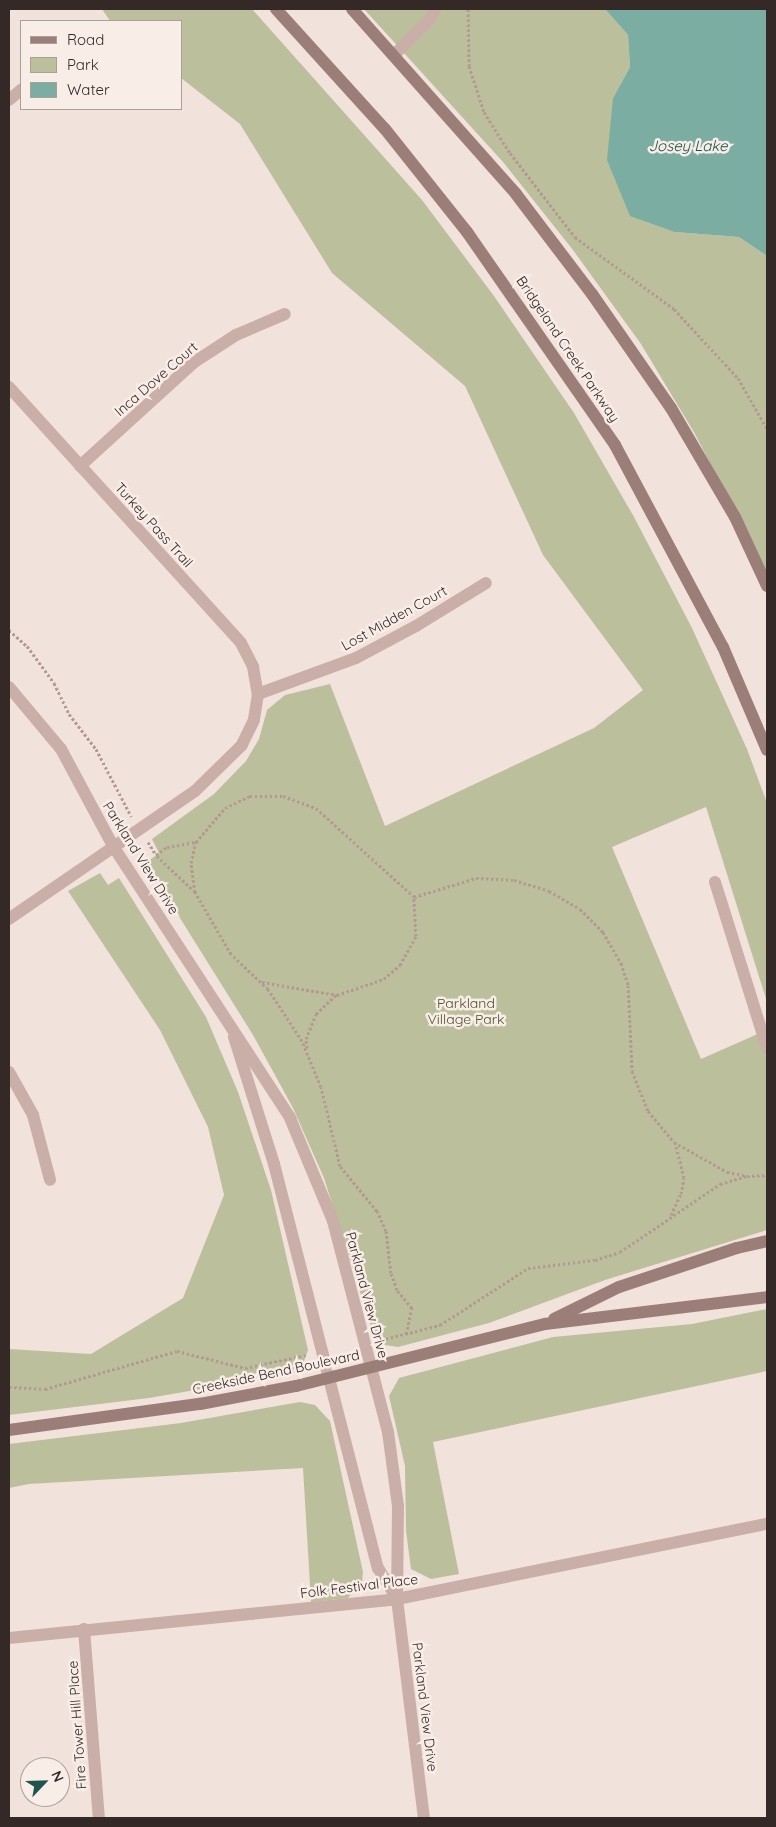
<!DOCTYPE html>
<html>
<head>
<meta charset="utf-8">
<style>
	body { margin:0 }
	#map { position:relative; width:776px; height:1827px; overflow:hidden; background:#f1e2db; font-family:Quicksand,sans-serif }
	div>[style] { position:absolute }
	.green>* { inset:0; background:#bcbf9c }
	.water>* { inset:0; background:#7bada3 }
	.path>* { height:3px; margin-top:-1.5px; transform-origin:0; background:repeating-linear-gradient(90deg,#b49992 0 2.5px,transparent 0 5px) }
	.lane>* { height:12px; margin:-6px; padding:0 6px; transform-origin:6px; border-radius:6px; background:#c9afa8 }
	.street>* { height:12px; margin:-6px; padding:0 6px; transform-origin:6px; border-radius:6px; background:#c9afa8 }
	.secondary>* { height:12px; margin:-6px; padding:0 6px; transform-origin:6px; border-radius:6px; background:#9c7e79 }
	span { translate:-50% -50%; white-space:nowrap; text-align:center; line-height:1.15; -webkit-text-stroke:5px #f9ede8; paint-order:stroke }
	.street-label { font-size:14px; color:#352928 }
	.park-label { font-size:14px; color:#4e532c }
	.water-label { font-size:15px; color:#1f554c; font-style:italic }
	.frame { position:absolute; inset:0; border:10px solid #352928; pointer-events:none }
	.legend { position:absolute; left:20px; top:20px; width:162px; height:90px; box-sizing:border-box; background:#f9ede8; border:1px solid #ab9f9b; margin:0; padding:6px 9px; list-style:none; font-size:15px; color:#352928 }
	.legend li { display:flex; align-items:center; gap:10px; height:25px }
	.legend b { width:25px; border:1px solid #ab9f9b }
	.north { position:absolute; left:20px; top:1757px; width:50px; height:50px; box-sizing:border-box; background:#f9ede8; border:1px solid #ab9f9b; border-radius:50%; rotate:66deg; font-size:14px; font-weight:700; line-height:20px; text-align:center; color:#352928 }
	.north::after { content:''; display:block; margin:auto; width:18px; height:22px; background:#1f554c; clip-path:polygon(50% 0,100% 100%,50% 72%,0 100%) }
</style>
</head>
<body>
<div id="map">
	<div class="green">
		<div style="clip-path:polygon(102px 9px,252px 9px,422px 200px,494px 296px,574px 413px,634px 517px,692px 628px,747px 749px,767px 803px,767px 1002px,706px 807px,612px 847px,701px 1059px,767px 1030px,767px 1230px,605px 1280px,489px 1323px,398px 1347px,385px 1345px,373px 1333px,324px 1178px,293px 1108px,253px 1035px,150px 870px,147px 862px,159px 853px,152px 839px,214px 794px,246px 761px,259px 739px,267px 710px,285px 695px,330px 684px,385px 826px,594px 728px,643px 690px,543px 555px,465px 386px,332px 273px,240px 124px,181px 78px,181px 21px,110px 21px)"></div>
		<div style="clip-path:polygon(364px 9px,605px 9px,628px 35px,630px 67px,613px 98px,675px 232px,739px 237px,767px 256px,767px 573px,695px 434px,641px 344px,573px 250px,503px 162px)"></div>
		<div style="clip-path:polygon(100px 873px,108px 885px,119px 878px,206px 1017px,238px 1092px,271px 1190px,308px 1350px,303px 1364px,293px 1373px,149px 1398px,9px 1415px,9px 1349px,91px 1354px,183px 1298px,224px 1195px,208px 1127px,160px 1030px,68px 891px)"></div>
		<div style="clip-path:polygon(767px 1309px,767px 1371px,433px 1442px,459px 1574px,431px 1579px,411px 1569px,406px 1531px,405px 1466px,389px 1396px,399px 1378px,553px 1337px,692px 1324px)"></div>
		<div style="clip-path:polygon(300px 1402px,315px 1405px,330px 1421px,363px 1572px,362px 1583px,348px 1598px,311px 1602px,303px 1468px,29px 1484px,9px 1488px,9px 1444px,181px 1423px)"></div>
	</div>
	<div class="water">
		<div style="clip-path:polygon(605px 9px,767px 9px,767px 256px,739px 237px,675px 232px,630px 216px,607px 160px,613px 98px,630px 67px,628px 35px)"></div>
	</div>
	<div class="path">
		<div style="left:468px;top:9px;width:57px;rotate:89deg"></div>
		<div style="left:469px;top:66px;width:48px;rotate:71.9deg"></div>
		<div style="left:484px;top:112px;width:49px;rotate:57.6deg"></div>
		<div style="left:510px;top:153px;width:106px;rotate:52.3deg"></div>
		<div style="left:575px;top:237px;width:122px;rotate:36deg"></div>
		<div style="left:674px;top:309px;width:94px;rotate:47.2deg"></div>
		<div style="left:738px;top:378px;width:59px;rotate:60.4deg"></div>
		<div style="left:9px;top:630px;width:24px;rotate:42deg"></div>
		<div style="left:27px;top:646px;width:46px;rotate:53.9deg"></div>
		<div style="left:54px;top:683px;width:34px;rotate:64deg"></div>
		<div style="left:69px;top:714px;width:44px;rotate:52.4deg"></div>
		<div style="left:96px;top:749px;width:76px;rotate:62.4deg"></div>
		<div style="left:148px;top:842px;width:15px;rotate:58deg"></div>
		<div style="left:195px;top:892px;width:29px;rotate:-98deg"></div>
		<div style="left:191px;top:863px;width:22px;rotate:-77deg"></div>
		<div style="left:262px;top:982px;width:76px;rotate:9.8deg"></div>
		<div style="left:337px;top:995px;width:50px;rotate:-18.8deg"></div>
		<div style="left:384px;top:979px;width:21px;rotate:-41deg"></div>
		<div style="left:400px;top:965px;width:33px;rotate:-61deg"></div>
		<div style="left:416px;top:936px;width:39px;rotate:-93deg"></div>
		<div style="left:307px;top:1048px;width:9px;rotate:-96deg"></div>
		<div style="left:306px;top:1039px;width:27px;rotate:-68deg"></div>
		<div style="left:316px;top:1014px;width:28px;rotate:-44deg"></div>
		<div style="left:671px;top:1215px;width:23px;rotate:-65deg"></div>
		<div style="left:681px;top:1194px;width:16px;rotate:-79deg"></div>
		<div style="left:684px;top:1178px;width:36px;rotate:-104deg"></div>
		<div style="left:406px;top:1334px;width:27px;rotate:-77deg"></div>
		<div style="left:412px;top:1308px;width:23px;rotate:-130deg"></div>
		<div style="left:397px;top:1290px;width:18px;rotate:-109deg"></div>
		<div style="left:391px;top:1273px;width:42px;rotate:-96.8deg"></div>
		<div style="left:386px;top:1231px;width:22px;rotate:-114deg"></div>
		<div style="left:377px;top:1211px;width:58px;rotate:-129.4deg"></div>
		<div style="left:340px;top:1166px;width:81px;rotate:-103.5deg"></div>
		<div style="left:321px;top:1087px;width:50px;rotate:-112.4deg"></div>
		<div style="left:302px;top:1041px;width:62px;rotate:-123.2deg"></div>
		<div style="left:268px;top:989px;width:51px;rotate:-136.6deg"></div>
		<div style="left:231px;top:954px;width:72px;rotate:-120.1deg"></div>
		<div style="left:195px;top:892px;width:54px;rotate:-136.5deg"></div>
		<div style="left:156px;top:855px;width:14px;rotate:-36deg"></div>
		<div style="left:167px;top:847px;width:29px;rotate:-10deg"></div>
		<div style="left:196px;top:842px;width:45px;rotate:-49.5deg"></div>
		<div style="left:225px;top:808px;width:28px;rotate:-26deg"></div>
		<div style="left:250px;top:796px;width:33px"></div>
		<div style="left:283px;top:796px;width:35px;rotate:20deg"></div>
		<div style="left:316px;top:808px;width:132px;rotate:42.2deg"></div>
		<div style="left:414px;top:897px;width:65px;rotate:-17deg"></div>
		<div style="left:476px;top:878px;width:38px;rotate:3deg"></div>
		<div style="left:514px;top:880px;width:37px;rotate:17deg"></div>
		<div style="left:549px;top:891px;width:36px;rotate:30deg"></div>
		<div style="left:580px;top:909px;width:33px;rotate:45deg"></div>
		<div style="left:603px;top:932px;width:36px;rotate:60deg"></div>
		<div style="left:621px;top:963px;width:23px;rotate:72deg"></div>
		<div style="left:628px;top:985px;width:86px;rotate:87.3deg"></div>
		<div style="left:632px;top:1071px;width:43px;rotate:68.2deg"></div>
		<div style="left:648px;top:1111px;width:40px;rotate:50deg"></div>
		<div style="left:674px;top:1142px;width:61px;rotate:29.5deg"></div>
		<div style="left:727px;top:1172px;width:20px;rotate:11deg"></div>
		<div style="left:381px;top:1340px;width:61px;rotate:-14.3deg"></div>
		<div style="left:440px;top:1325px;width:105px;rotate:-32.9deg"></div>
		<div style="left:528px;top:1268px;width:67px;rotate:-6.8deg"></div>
		<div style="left:595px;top:1260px;width:26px;rotate:-18deg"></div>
		<div style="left:620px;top:1252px;width:121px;rotate:-34.2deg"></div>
		<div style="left:720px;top:1184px;width:28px;rotate:-17deg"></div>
		<div style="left:747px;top:1176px;width:20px;rotate:-3deg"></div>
		<div style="left:9px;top:1387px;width:36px;rotate:3deg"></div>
		<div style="left:45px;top:1389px;width:137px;rotate:-16.1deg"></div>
		<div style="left:177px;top:1351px;width:70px;rotate:14deg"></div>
		<div style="left:245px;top:1368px;width:62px;rotate:-12deg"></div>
	</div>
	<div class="lane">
		<div style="left:394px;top:55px;width:51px;rotate:-45deg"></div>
		<div style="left:430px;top:19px;width:11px;rotate:-63deg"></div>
		<div style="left:715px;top:882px;width:174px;rotate:72.6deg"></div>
	</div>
	<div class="street">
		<div style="left:9px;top:100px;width:16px;rotate:-40deg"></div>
		<div style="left:9px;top:387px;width:345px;rotate:47.8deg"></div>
		<div style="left:241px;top:643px;width:27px;rotate:63deg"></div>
		<div style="left:253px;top:667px;width:27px;rotate:80deg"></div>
		<div style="left:258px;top:694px;width:26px;rotate:99deg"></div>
		<div style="left:254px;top:720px;width:28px;rotate:116deg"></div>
		<div style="left:242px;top:745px;width:66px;rotate:135.6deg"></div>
		<div style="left:195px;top:791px;width:226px;rotate:145.5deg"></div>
		<div style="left:80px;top:466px;width:153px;rotate:-42.3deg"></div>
		<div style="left:193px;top:363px;width:51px;rotate:-33.1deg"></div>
		<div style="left:236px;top:335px;width:53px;rotate:-23.2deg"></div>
		<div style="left:9px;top:687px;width:81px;rotate:50deg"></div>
		<div style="left:61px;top:749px;width:110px;rotate:61.8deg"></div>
		<div style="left:113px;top:846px;width:325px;rotate:56.9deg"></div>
		<div style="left:290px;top:1118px;width:112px;rotate:67.3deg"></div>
		<div style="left:333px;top:1221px;width:218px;rotate:75.4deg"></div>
		<div style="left:388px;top:1432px;width:75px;rotate:82.3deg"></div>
		<div style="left:398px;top:1506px;width:93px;rotate:90.6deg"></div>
		<div style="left:397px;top:1599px;width:221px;rotate:83deg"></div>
		<div style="left:258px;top:694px;width:104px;rotate:-20.2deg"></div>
		<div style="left:356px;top:658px;width:68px;rotate:-28.1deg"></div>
		<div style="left:416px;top:626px;width:82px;rotate:-31.6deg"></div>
		<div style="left:234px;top:1037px;width:133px;rotate:72.5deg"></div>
		<div style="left:274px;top:1164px;width:417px;rotate:75.6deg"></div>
		<div style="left:378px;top:1568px;width:36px;rotate:58deg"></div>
		<div style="left:9px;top:1072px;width:49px;rotate:60.8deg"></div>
		<div style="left:33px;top:1115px;width:67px;rotate:75.3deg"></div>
		<div style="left:84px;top:1629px;width:190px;rotate:85.5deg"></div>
		<div style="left:9px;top:1638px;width:390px;rotate:-5.7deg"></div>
		<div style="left:397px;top:1599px;width:378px;rotate:-11.5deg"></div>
	</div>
	<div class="secondary">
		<div style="left:276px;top:9px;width:162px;rotate:47.8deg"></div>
		<div style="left:385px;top:129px;width:132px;rotate:51.5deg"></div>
		<div style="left:467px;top:232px;width:259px;rotate:55.2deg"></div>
		<div style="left:615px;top:445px;width:229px;rotate:61.9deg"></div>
		<div style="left:723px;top:647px;width:112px;rotate:66.9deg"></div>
		<div style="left:352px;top:9px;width:247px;rotate:48.4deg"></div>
		<div style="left:516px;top:194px;width:126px;rotate:52.8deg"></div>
		<div style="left:592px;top:294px;width:139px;rotate:55.3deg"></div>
		<div style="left:671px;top:408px;width:126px;rotate:59.6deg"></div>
		<div style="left:735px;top:517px;width:76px;rotate:65.1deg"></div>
		<div style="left:554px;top:1319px;width:72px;rotate:-26.2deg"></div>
		<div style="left:619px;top:1287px;width:124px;rotate:-18.3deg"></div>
		<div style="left:737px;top:1248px;width:31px;rotate:-13deg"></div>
		<div style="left:9px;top:1430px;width:193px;rotate:-7.8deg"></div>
		<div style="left:200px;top:1404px;width:98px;rotate:-10.6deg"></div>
		<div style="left:296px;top:1386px;width:257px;rotate:-14deg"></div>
		<div style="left:545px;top:1324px;width:224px;rotate:-6.9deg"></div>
	</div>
	<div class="street-label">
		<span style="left:568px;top:349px;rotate:56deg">Bridgeland Creek Parkway</span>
		<span style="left:156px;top:379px;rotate:-41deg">Inca Dove Court</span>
		<span style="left:154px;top:525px;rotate:48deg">Turkey Pass Trail</span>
		<span style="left:394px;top:618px;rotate:-29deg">Lost Midden Court</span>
		<span style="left:141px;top:858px;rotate:58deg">Parkland View Drive</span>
		<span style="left:367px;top:1295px;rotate:75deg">Parkland View Drive</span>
		<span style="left:276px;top:1372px;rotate:-12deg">Creekside Bend Boulevard</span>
		<span style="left:359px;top:1586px;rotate:-7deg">Folk Festival Place</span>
		<span style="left:425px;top:1707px;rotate:83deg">Parkland View Drive</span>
		<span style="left:77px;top:1725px;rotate:-94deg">Fire Tower Hill Place</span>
	</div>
	<div class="park-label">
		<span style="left:466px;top:1011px">Parkland<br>Village Park</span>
	</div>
	<div class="water-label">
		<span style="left:688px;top:146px">Josey Lake</span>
	</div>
	<div class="frame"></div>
	<ul class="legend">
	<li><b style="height:6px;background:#9c7e79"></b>Road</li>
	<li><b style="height:14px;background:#bcbf9c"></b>Park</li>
	<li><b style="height:14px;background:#7bada3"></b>Water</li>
	</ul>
	<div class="north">N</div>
</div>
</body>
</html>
